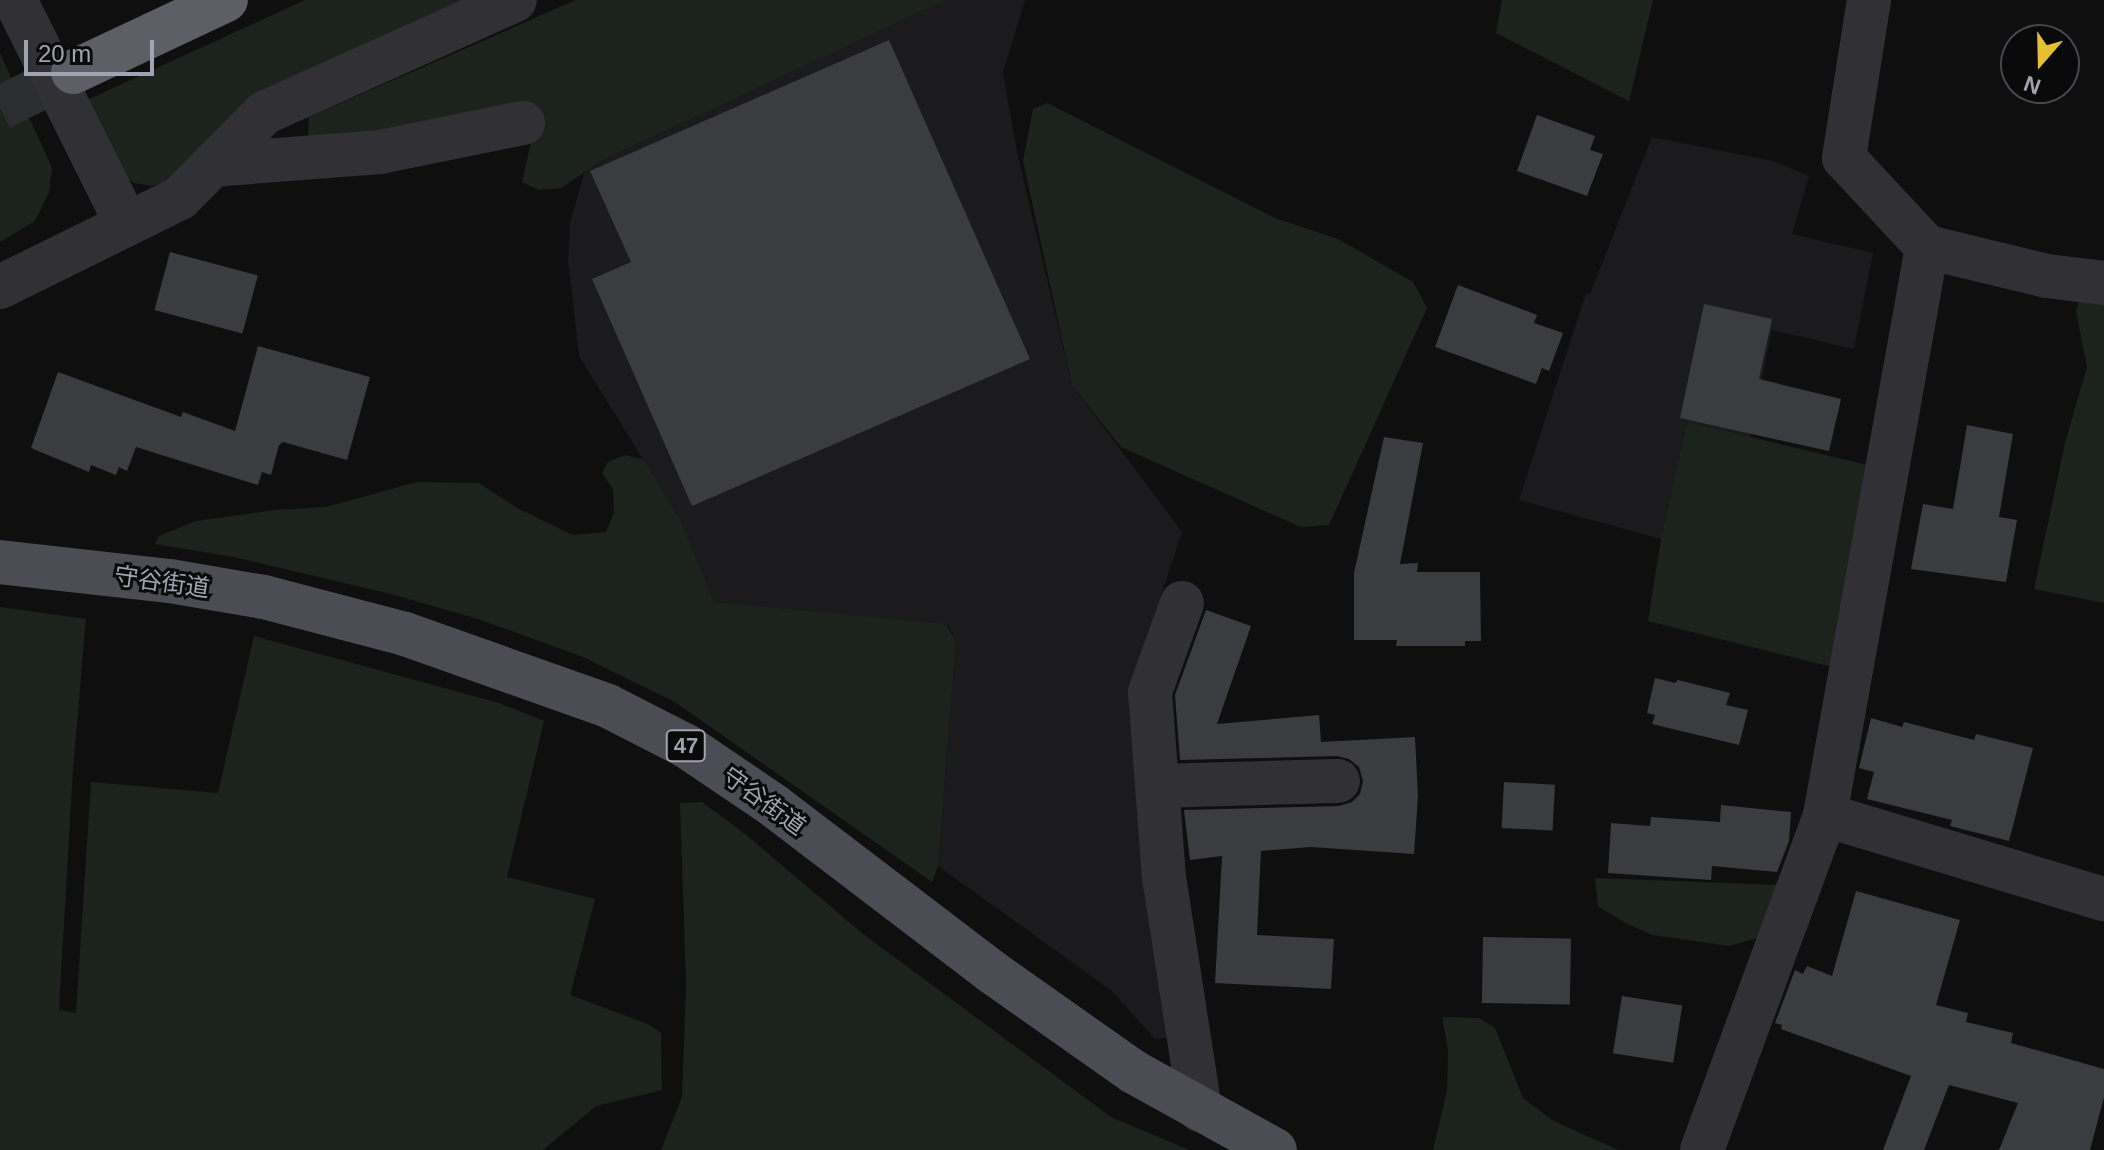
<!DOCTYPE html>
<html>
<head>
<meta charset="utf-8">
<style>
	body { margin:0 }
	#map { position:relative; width:2104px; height:1150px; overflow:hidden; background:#0f0f10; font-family:Helvetica,"Noto Sans JP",sans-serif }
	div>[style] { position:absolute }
	.built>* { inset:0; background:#1b1b1d }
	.green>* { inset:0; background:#1c231d }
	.building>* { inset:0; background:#3b3c40; transform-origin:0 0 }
	.highway-tunnel>* { height:44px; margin-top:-22px; transform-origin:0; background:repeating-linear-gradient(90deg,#2c2d30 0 44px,transparent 0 66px) }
	.minor>* { height:44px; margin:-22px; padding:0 22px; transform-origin:22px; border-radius:22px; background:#303035 }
	.major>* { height:44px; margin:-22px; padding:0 22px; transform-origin:22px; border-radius:22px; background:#4c4d54 }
	.highway>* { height:44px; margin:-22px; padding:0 22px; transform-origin:22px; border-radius:22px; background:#5d5e66 }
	span { translate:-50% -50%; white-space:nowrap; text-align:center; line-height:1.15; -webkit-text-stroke:6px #0a0a0b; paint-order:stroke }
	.shield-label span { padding:2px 6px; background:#0a0a0b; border:2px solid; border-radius:6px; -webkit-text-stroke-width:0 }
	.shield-label { font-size:22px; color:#a1a4b0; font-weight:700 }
	.street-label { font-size:24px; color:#a1a4b0 }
	.north { position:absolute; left:2000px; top:24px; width:80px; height:80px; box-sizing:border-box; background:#0a0a0b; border:2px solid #46484d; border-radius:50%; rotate:200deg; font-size:22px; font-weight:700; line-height:32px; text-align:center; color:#a1a4b0 }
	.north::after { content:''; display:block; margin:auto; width:28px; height:36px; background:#e6c031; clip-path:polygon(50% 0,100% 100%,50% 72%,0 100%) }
	.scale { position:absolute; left:24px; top:40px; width:130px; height:36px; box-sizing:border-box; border:4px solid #a1a4b0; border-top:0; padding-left:10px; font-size:24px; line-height:28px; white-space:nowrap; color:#a1a4b0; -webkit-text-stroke:6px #0a0a0b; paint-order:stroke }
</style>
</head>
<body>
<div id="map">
	<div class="built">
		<div style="clip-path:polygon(946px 0,1025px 0,1003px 73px,1017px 152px,1072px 385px,1182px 532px,1132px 682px,1174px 1037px,1155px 1039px,1112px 991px,938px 866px,956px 640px,948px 625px,714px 602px,681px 521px,579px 356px,568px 259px,570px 224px,584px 173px,603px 160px)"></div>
		<div style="clip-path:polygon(1652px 137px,1773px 161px,1809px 176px,1792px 234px,1873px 253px,1854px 349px,1772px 330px,1750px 437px,1687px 422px,1661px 539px,1519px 500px,1586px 293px,1590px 294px)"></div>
	</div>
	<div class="green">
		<div style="clip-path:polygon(305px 0,484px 0,169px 181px,151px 186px,134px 183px,122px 175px,85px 101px)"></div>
		<div style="clip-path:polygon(576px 0,946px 0,603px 160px,561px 188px,539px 190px,522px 182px,532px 138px,385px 134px,308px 138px,309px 117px)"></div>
		<div style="clip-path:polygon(1502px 0,1653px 0,1629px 101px,1496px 33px)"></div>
		<div style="clip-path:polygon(0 53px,52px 168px,49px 192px,35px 221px,0 242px)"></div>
		<div style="clip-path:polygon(1047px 103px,1275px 218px,1338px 239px,1413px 282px,1427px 308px,1329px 525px,1301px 527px,1121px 447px,1072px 385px,1023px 161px,1033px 109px)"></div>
		<div style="clip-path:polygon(2082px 288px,2104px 289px,2104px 603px,2034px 589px,2065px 443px,2087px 367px,2076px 311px)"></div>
		<div style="clip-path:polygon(1687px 422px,1872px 466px,1836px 668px,1648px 621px,1661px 539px)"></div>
		<div style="clip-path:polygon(625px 455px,644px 460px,681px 521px,714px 602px,945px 624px,956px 640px,938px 866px,932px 882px,675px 702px,583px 657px,478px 619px,391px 594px,234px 557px,155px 544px,159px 536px,196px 521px,275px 510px,326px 507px,417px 482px,479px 483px,517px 508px,573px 535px,606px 532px,614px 513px,613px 489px,602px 473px,608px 462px)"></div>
		<div style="clip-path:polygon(0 607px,86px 619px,73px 769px,59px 1010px,76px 1013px,91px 782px,218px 793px,254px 636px,499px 703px,544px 721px,507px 877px,595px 899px,570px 995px,648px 1024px,661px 1033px,662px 1090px,596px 1106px,543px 1150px,0 1150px)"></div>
		<div style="clip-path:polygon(702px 802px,744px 833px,863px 934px,1111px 1117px,1189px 1150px,661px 1150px,682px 1097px,686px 983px,680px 803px)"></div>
		<div style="clip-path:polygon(1595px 878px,1782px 885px,1764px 936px,1729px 946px,1653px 935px,1627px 924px,1598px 906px)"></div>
		<div style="clip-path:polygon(1442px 1017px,1479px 1018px,1495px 1028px,1523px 1098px,1552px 1120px,1618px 1150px,1433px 1150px,1447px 1090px,1448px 1050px)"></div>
	</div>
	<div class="building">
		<div style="clip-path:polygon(889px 40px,1030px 359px,692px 506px,592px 279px,631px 262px,590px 171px)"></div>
		<div style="clip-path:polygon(1537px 115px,1595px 136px,1590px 150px,1603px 154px,1587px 196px,1517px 171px)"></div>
		<div style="left:170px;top:252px;width:91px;height:60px;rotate:15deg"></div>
		<div style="clip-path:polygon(1458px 285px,1537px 315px,1534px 323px,1563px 333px,1549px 371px,1542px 368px,1536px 384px,1435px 347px)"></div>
		<div style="clip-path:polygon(1704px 304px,1772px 319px,1759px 379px,1841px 399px,1829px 451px,1680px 418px)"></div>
		<div style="clip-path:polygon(258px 346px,370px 377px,347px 460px,283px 442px,279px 445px,271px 475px,262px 472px,258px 485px,136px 447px,127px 471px,119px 467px,116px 475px,91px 465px,89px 472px,31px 448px,58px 372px,181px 417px,183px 412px,235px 431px)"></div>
		<div style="clip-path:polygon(1967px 425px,2013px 434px,1999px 517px,2017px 520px,2006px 582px,1911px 569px,1923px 504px,1953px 509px)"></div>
		<div style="clip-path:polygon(1384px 437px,1423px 443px,1400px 564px,1418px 563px,1417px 572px,1480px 572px,1481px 641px,1465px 641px,1465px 646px,1396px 646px,1397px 640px,1354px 640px,1354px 573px)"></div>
		<div style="clip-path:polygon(1206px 610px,1251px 626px,1217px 724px,1319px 715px,1321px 742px,1415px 737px,1418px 796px,1414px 854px,1311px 847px,1261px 851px,1257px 935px,1334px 939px,1331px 989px,1215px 983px,1222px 856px,1190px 860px,1184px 810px,1339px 806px,1352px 802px,1360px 794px,1363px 781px,1359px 767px,1349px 759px,1337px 756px,1180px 760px,1175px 695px)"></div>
		<div style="clip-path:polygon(1655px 678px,1675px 683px,1678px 680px,1730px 693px,1726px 705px,1748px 710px,1739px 745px,1652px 724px,1655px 715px,1647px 713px)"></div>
		<div style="clip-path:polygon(1871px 718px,1902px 727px,1904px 722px,1974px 740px,1976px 734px,2033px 748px,2009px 841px,1950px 826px,1952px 820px,1867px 799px,1874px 772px,1859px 768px)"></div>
		<div style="left:1504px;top:782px;width:51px;height:46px;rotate:3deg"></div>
		<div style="clip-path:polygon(1721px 805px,1791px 812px,1789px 841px,1777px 872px,1712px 866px,1711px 880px,1608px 873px,1611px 823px,1650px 826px,1651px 817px,1720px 822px)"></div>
		<div style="clip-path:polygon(1856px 891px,1960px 920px,1936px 1005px,1968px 1013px,1966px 1022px,2013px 1033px,2011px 1043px,2104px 1069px,2104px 1097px,2090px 1150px,1999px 1150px,2018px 1103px,1949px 1085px,1924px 1150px,1883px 1150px,1911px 1076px,1781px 1029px,1782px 1025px,1775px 1023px,1795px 970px,1803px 974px,1807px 966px,1832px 976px)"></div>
		<div style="left:1483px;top:937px;width:88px;height:66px;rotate:1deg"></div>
		<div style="left:1622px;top:996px;width:61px;height:58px;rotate:9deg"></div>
	</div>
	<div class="highway-tunnel">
		<div style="left:0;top:108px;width:81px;rotate:-26.3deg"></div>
	</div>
	<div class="minor">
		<div style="left:15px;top:0;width:249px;rotate:63.5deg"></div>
		<div style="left:1869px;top:0;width:160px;rotate:99deg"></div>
		<div style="left:1844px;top:158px;width:122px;rotate:47deg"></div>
		<div style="left:1927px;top:247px;width:577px;rotate:100.18deg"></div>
		<div style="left:1825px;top:815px;width:291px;rotate:16.8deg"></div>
		<div style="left:212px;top:165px;width:169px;rotate:-4.4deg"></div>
		<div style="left:380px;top:152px;width:146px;rotate:-11.5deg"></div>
		<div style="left:1927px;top:247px;width:123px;rotate:13.6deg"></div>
		<div style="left:2047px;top:276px;width:57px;rotate:7deg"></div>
		<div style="left:0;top:287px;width:201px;rotate:-26.3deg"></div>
		<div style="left:180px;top:198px;width:120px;rotate:-45.3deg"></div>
		<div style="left:264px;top:113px;width:275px;rotate:-24.2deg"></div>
		<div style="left:1182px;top:603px;width:95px;rotate:109.8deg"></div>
		<div style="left:1150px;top:692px;width:186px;rotate:85.7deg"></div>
		<div style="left:1164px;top:877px;width:236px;rotate:81.2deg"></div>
		<div style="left:1157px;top:786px;width:181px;rotate:-1.6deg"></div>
		<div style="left:1702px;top:1150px;width:357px;rotate:-69.8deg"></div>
	</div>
	<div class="major">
		<div style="left:0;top:562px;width:171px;rotate:6.4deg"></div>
		<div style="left:170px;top:581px;width:95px;rotate:9.7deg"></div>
		<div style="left:264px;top:597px;width:146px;rotate:14.7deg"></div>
		<div style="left:405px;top:634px;width:215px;rotate:19.5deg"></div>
		<div style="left:608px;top:706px;width:88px;rotate:27.1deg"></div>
		<div style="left:686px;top:746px;width:105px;rotate:34.1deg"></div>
		<div style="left:773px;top:805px;width:275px;rotate:37.3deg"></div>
		<div style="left:992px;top:972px;width:174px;rotate:35.2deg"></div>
		<div style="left:1134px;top:1072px;width:161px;rotate:29deg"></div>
	</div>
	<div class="highway">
		<div style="left:73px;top:72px;width:169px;rotate:-25.2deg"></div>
	</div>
	<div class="shield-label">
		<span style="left:686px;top:746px">47</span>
	</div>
	<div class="street-label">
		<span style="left:162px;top:582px;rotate:8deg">守谷街道</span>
		<span style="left:764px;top:801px;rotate:36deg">守谷街道</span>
	</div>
	<div class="north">N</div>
	<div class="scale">20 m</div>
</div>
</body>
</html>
